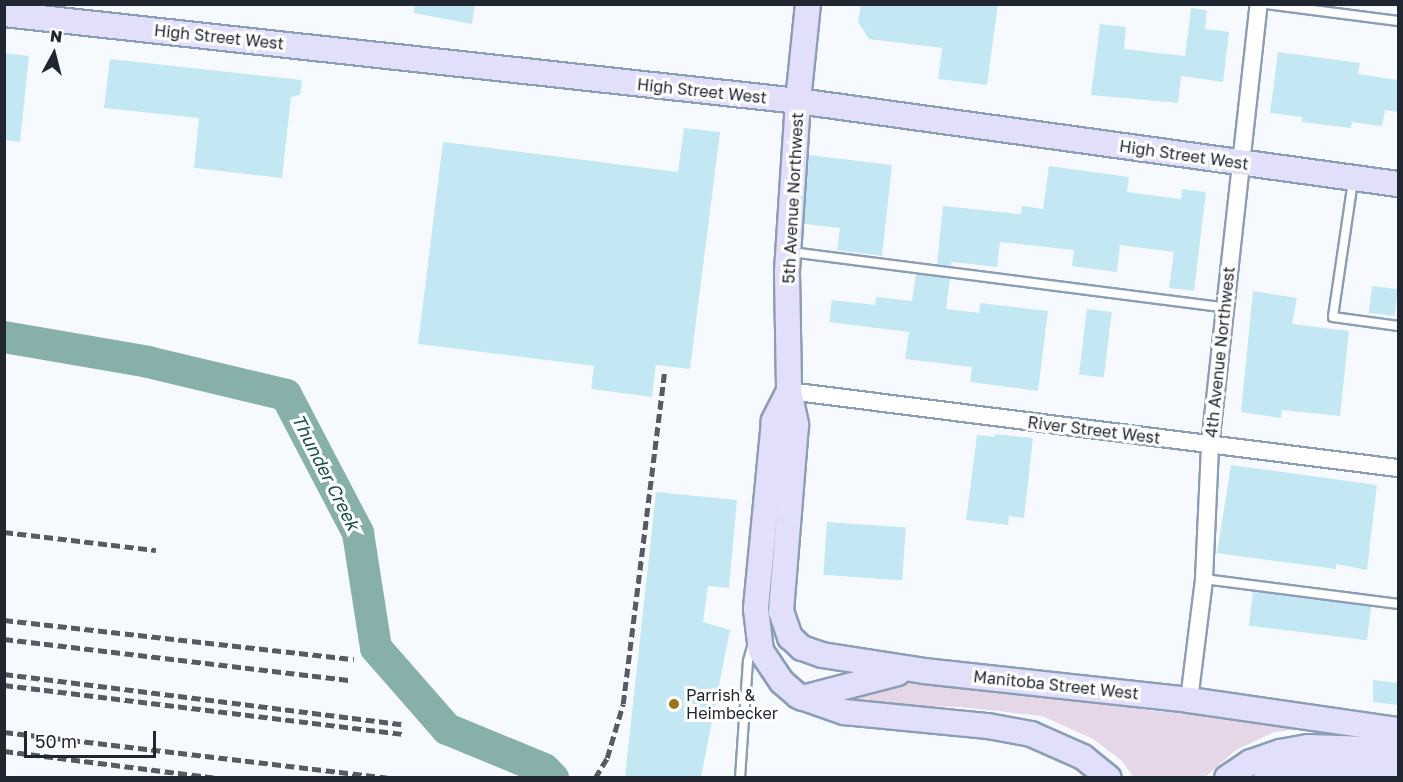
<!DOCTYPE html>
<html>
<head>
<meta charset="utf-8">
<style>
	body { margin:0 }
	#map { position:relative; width:1403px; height:782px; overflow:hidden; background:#f6faff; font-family:"Golos Text",sans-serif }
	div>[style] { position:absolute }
	.green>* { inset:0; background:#e5d7e8 }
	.river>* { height:32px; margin:-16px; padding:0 16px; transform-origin:16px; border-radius:16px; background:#87b0aa }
	.building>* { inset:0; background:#c4e8f3; transform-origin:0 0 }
	.roads { filter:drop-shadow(2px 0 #8b9eb5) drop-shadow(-2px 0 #8b9eb5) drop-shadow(0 2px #8b9eb5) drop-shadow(0 -2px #8b9eb5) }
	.lane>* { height:8px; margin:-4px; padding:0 4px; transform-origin:4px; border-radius:4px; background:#fff }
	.street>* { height:16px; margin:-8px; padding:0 8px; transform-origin:8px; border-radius:8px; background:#fff }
	.secondary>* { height:24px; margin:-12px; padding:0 12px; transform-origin:12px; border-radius:12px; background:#e2dffb }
	.rail>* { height:4.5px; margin-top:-2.25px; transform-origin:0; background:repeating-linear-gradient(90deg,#555b63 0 9px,transparent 0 13.5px) }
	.dots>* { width:16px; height:16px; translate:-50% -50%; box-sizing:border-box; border:3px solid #fff; border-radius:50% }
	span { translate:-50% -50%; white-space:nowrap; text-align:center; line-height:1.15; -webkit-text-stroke:6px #fff; paint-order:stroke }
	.street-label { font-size:16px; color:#202730 }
	.poi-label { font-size:16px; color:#202730 }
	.left { translate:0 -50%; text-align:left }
	.water-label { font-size:18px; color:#16524b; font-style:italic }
	.frame { position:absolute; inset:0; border:6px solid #202730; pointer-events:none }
	.north { position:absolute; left:24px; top:24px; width:60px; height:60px; -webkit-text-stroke:4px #fff; paint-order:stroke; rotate:7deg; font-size:16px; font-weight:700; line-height:24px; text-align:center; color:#202730 }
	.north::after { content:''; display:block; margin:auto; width:21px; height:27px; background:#202730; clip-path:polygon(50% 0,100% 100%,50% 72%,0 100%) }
	.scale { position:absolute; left:24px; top:731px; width:132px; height:27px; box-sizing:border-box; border:3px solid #202730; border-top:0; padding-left:8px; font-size:18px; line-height:21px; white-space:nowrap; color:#202730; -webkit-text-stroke:4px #fff; paint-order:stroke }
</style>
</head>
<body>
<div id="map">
	<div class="green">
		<div style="clip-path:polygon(909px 682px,1053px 695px,1152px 711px,1170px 712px,1194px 705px,1339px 725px,1274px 732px,1236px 750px,1205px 777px,1134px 778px,1122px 761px,1093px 739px,1042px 716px,960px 707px,845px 704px,859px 694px)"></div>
	</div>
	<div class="river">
		<div style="left:4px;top:337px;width:146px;rotate:9.8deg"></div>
		<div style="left:148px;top:362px;width:142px;rotate:13.4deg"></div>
		<div style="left:286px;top:395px;width:156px;rotate:62.4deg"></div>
		<div style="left:358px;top:533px;width:116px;rotate:81.1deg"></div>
		<div style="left:376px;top:648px;width:108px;rotate:48.8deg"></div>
		<div style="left:447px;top:729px;width:105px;rotate:22.4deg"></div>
		<div style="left:544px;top:769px;width:13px;rotate:45deg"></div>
	</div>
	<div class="building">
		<div style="clip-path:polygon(415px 4px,475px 4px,472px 24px,414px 13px)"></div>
		<div style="clip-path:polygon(861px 4px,998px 4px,987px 85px,938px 79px,942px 48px,869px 39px,858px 22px)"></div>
		<div style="clip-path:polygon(1191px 8px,1207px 10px,1205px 29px,1229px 32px,1223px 82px,1181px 76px,1178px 103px,1091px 95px,1100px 24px,1126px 27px,1124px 49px,1185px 56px)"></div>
		<div style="clip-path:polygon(1278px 52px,1360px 63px,1358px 74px,1398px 80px,1398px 112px,1385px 110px,1382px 126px,1352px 122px,1351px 128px,1302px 122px,1302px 117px,1270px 113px)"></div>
		<div style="clip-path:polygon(4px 53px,29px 56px,20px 142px,4px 140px)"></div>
		<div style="clip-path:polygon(110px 59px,302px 80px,300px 95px,291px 97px,282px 178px,194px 168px,199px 118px,104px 108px)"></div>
		<div style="clip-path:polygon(684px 128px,720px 132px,690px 369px,656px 365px,652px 397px,591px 389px,594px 366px,418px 344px,443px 142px,678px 172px)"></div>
		<div style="clip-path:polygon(809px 155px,892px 165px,882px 256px,837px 250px,840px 228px,804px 224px)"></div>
		<div style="clip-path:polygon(1049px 166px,1129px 177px,1127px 192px,1181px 199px,1182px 189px,1206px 192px,1194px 291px,1169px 288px,1174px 252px,1120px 245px,1117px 272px,1072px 266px,1074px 250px,1000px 242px,997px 267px,952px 262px,951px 266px,937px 264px,943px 206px,1021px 214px,1022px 206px,1043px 209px)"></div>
		<div style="clip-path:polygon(916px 274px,950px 279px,946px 309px,979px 313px,980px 303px,1048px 311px,1038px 391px,970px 382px,972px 367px,905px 359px,909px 332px,829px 322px,832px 300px,875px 305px,876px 297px,912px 301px)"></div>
		<div style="left:1372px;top:286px;width:26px;height:27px;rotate:7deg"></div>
		<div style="clip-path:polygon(1253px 291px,1297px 298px,1292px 324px,1349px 331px,1340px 416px,1282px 410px,1281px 418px,1241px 412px)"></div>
		<div style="left:1087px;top:309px;width:25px;height:66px;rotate:7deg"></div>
		<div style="clip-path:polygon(995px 434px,1033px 438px,1024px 518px,1009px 516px,1008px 525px,966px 520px,977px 435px,995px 437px)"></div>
		<div style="clip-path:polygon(1231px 465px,1377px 485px,1367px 570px,1336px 564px,1336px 569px,1217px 553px)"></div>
		<div style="clip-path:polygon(656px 492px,737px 500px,729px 588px,708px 586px,703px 622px,730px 630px,701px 777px,625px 777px)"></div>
		<div style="left:827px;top:522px;width:79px;height:53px;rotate:4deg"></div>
		<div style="left:1253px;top:592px;width:119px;height:34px;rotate:7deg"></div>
		<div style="clip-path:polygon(1373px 680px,1398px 683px,1398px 705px,1373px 702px)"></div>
	</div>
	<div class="roads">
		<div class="lane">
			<div style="left:1266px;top:4px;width:133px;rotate:7.3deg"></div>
			<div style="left:1353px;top:181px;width:137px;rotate:98.4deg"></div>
			<div style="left:1333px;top:317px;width:66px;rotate:7.9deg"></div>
			<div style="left:791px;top:252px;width:439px;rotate:7.3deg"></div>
			<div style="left:1204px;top:579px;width:196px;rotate:7.3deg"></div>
			<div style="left:740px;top:778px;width:117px;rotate:-86.1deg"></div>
			<div style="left:748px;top:661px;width:18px;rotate:-74deg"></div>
		</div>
		<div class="street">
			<div style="left:789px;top:391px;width:614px;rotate:7.21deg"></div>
			<div style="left:1189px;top:700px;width:122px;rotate:-82.9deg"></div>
			<div style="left:1204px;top:579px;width:134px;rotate:-87.4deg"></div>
			<div style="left:1210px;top:445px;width:444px;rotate:-83.7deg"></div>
		</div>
		<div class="secondary">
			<div style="left:808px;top:4px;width:98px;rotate:95.9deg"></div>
			<div style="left:798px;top:101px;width:172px;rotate:93.7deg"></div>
			<div style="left:787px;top:273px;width:118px;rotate:89deg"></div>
			<div style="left:789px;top:391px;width:35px;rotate:78deg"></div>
			<div style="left:796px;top:425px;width:187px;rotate:94.6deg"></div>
			<div style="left:781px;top:611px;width:28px;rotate:71deg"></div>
			<div style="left:790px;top:637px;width:16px;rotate:43deg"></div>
			<div style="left:802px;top:648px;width:21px;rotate:19deg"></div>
			<div style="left:822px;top:655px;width:103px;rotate:8.9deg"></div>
			<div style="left:924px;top:671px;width:267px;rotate:6.2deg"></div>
			<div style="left:1189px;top:700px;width:211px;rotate:8.2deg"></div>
			<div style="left:4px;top:14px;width:799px;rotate:6.25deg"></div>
			<div style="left:798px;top:101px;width:606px;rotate:7.88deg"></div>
			<div style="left:789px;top:391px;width:34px;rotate:117deg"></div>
			<div style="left:774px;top:421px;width:189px;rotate:95.5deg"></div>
			<div style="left:756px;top:609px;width:42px;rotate:83.2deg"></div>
			<div style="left:761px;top:651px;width:37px;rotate:56deg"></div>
			<div style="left:782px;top:682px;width:21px;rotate:41deg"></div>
			<div style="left:798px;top:696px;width:49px;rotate:19.2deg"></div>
			<div style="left:844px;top:712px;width:145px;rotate:5.6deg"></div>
			<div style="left:988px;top:726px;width:44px;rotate:10.5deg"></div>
			<div style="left:1031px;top:734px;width:57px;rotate:23.9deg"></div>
			<div style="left:1083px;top:757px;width:33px;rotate:39deg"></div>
			<div style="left:802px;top:698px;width:99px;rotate:-14.6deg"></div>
			<div style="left:1227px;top:778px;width:29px;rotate:-34deg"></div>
			<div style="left:1251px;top:762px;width:31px;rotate:-19deg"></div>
			<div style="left:1280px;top:752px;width:28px;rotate:-10deg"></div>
			<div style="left:1308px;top:747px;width:90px;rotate:1.9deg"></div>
			<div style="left:1266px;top:778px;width:56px;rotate:-11.3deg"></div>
			<div style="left:1321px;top:767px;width:32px;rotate:-2deg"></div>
			<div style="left:1353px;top:766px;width:45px;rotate:3.8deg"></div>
		</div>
	</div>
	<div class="rail">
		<div style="left:4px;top:532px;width:153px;rotate:6.8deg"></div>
		<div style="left:4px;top:620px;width:352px;rotate:6.4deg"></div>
		<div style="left:4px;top:639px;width:347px;rotate:6.8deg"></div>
		<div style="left:4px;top:674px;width:401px;rotate:7.2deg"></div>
		<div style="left:4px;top:685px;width:403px;rotate:7deg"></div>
		<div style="left:4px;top:732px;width:386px;rotate:6.8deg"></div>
		<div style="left:4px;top:751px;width:217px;rotate:7.2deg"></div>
		<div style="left:595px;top:778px;width:23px;rotate:-59deg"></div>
		<div style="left:607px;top:758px;width:56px;rotate:-73.5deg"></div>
		<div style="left:623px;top:704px;width:333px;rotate:-82.9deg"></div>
	</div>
	<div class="dots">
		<div style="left:674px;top:704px;background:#99731e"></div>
	</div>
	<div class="street-label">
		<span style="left:219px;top:37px;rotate:6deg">High Street West</span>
		<span style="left:702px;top:91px;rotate:6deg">High Street West</span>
		<span style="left:1184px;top:155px;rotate:8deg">High Street West</span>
		<span style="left:793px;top:198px;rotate:-87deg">5th Avenue Northwest</span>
		<span style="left:1220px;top:352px;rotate:-84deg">4th Avenue Northwest</span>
		<span style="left:1094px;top:430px;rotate:7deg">River Street West</span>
		<span style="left:1056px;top:685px;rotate:6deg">Manitoba Street West</span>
	</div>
	<div class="poi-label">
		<span class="left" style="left:686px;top:704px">Parrish &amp;<br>Heimbecker</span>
	</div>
	<div class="water-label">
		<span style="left:326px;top:472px;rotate:63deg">Thunder Creek</span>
	</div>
	<div class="frame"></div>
	<div class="north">N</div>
	<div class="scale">50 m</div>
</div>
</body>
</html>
